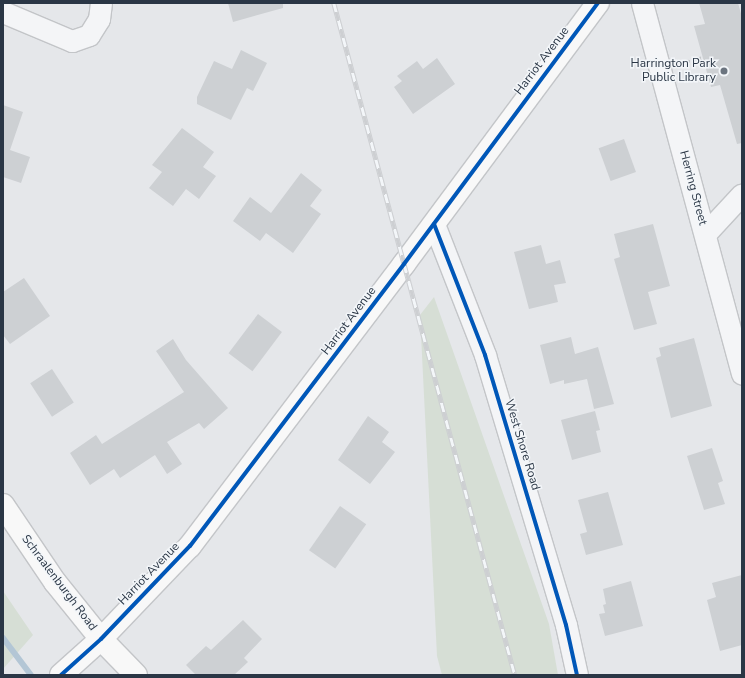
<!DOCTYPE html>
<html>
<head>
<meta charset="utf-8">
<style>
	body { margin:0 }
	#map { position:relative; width:745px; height:678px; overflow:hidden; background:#e5e7ea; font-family:"Nunito Sans",sans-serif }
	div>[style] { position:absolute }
	.green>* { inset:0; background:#d6ded5 }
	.stream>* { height:6px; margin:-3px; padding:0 3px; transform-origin:3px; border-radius:3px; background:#b3c6d5 }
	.building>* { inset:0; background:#cdd0d3; transform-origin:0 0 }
	.path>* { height:2.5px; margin-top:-1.25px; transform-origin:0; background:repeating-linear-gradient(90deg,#c3c6c9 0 3px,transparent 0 6px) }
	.roads { filter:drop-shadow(1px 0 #c3c5c8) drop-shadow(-1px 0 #c3c5c8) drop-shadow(0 1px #c3c5c8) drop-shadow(0 -1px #c3c5c8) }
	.street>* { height:21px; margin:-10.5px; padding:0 10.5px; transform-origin:10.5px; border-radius:10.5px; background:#f4f5f7 }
	.secondary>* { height:22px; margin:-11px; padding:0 11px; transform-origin:11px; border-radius:11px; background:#f8f8f8 }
	.rail>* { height:4.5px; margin-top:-2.25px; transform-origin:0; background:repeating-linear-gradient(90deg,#f3f6f9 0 9px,#cdcfd2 0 18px); box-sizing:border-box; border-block:1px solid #cdcfd2 }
	.cycleway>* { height:4px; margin:-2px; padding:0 2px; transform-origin:2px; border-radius:2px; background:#0057b8 }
	.dots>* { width:11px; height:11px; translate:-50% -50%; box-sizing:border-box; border:2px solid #f3f6f9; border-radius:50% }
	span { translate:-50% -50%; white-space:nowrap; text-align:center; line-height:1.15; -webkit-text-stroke:3px #f3f6f9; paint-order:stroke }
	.street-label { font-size:12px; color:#2a3645 }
	.poi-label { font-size:12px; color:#2a3645 }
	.right { translate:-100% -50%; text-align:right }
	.frame { position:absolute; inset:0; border:4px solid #2a3645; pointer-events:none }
</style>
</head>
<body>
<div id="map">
	<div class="green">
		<div style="clip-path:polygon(434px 297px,549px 624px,558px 675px,442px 675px,437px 656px,420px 315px)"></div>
		<div style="clip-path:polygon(3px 591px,33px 635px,3px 669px)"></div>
	</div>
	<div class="stream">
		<div style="left:3px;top:638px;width:46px;rotate:52.9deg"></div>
	</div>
	<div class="building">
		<div style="clip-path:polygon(228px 3px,283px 3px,283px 8px,233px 22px)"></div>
		<div style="clip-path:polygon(699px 3px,738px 3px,742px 17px,742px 143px,737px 144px,720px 85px,711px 87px,694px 26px,705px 24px)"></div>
		<div style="clip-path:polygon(241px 50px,267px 63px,253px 91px,247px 88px,231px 120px,197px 104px,197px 97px,214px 61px,232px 69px)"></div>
		<div style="clip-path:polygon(437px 58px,455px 84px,413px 114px,394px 87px,402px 81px,397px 76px,417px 61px,423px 69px)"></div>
		<div style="clip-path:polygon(3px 105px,23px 112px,10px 150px,30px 157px,21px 183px,3px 177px)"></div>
		<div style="clip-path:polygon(182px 128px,214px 152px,203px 167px,216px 176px,199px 199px,186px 189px,173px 206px,149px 188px,162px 172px,152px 165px)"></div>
		<div style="left:624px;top:139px;width:35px;height:27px;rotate:70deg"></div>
		<div style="clip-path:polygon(301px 173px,322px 190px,310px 206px,321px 214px,293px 253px,266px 233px,260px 241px,233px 221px,250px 197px,271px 213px)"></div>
		<div style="clip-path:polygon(653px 224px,670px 286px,648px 292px,657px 324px,634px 330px,614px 259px,620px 257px,614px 234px)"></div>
		<div style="clip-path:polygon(541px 245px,546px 264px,560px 260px,566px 283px,554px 285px,558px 302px,529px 309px,514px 252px)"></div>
		<div style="clip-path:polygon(24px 278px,50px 316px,10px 344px,3px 335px,3px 292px)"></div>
		<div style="left:258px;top:314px;width:30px;height:49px;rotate:37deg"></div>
		<div style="clip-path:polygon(571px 337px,575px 354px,598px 347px,614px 404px,594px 409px,587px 379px,564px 384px,564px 380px,550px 384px,540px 345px)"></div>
		<div style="clip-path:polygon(694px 338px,712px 406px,671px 418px,656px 358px,661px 356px,659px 348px)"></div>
		<div style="clip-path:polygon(173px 339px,186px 360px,228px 408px,204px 429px,199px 423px,167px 442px,182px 464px,167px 474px,155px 455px,120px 478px,114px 469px,90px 485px,70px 453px,96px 435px,102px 444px,184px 392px,156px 351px)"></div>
		<div style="left:52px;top:369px;width:40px;height:26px;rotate:57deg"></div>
		<div style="clip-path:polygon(595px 411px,600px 430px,596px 431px,601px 452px,572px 460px,561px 420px)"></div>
		<div style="clip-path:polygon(368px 416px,389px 432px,382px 442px,395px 452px,370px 484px,338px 460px)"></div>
		<div style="clip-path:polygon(712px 448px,723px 481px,718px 483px,725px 504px,704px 510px,687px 456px)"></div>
		<div style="clip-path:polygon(608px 492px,623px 545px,586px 555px,580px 534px,587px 532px,578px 500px)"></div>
		<div style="left:340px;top:506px;width:32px;height:54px;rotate:35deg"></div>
		<div style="clip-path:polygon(742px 575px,742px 645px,720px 651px,707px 600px,716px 597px,712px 583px)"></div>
		<div style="clip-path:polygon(631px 581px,643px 626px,605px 636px,599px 614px,605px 613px,603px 605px,606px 604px,603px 589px)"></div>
		<div style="clip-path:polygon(243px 620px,262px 639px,244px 658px,248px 662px,234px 675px,196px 675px,186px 665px,206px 646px,211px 650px)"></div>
	</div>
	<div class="path">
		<div style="left:681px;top:63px;width:23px;rotate:-15deg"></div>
	</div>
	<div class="roads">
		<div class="street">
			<div style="left:642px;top:3px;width:384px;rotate:74.9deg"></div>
			<div style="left:3px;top:12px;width:75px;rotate:22.8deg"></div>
			<div style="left:72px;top:41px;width:18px;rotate:-19deg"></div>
			<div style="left:89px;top:35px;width:19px;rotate:-58deg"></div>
			<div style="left:99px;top:19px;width:16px;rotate:-83deg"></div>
			<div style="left:434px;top:224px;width:141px;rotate:68.7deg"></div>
			<div style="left:485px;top:355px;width:282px;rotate:73.3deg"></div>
			<div style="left:566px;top:625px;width:51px;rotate:77.6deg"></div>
			<div style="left:705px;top:234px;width:54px;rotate:-47.2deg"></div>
		</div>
		<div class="secondary">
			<div style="left:3px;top:505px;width:93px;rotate:56deg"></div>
			<div style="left:55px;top:582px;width:73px;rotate:51.1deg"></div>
			<div style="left:101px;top:639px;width:50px;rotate:45.8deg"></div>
			<div style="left:61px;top:675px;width:54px;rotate:-42deg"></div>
			<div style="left:101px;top:639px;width:129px;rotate:-46.3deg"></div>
			<div style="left:190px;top:546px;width:354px;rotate:-52.8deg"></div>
			<div style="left:404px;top:264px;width:325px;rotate:-53.4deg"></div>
		</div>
	</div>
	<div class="rail">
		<div style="left:334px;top:3px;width:696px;rotate:74.93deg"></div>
	</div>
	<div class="cycleway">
		<div style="left:434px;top:224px;width:141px;rotate:68.7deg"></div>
		<div style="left:485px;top:355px;width:282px;rotate:73.3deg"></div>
		<div style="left:566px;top:625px;width:51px;rotate:77.6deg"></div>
		<div style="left:61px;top:675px;width:54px;rotate:-42deg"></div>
		<div style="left:101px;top:639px;width:129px;rotate:-46.3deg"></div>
		<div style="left:190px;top:546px;width:354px;rotate:-52.8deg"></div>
		<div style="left:404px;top:264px;width:325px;rotate:-53.4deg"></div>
	</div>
	<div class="dots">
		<div style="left:724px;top:71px;background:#6b747f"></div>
	</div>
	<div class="street-label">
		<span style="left:542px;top:61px;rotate:-53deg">Harriot Avenue</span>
		<span style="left:693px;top:188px;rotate:75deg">Herring Street</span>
		<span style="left:349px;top:321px;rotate:-53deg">Harriot Avenue</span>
		<span style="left:522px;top:445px;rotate:73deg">West Shore Road</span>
		<span style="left:149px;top:574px;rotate:-46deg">Harriot Avenue</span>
		<span style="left:59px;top:583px;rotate:53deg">Schraalenburgh Road</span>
	</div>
	<div class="poi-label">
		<span class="right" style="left:716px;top:71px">Harrington Park<br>Public Library</span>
	</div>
	<div class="frame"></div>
</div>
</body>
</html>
